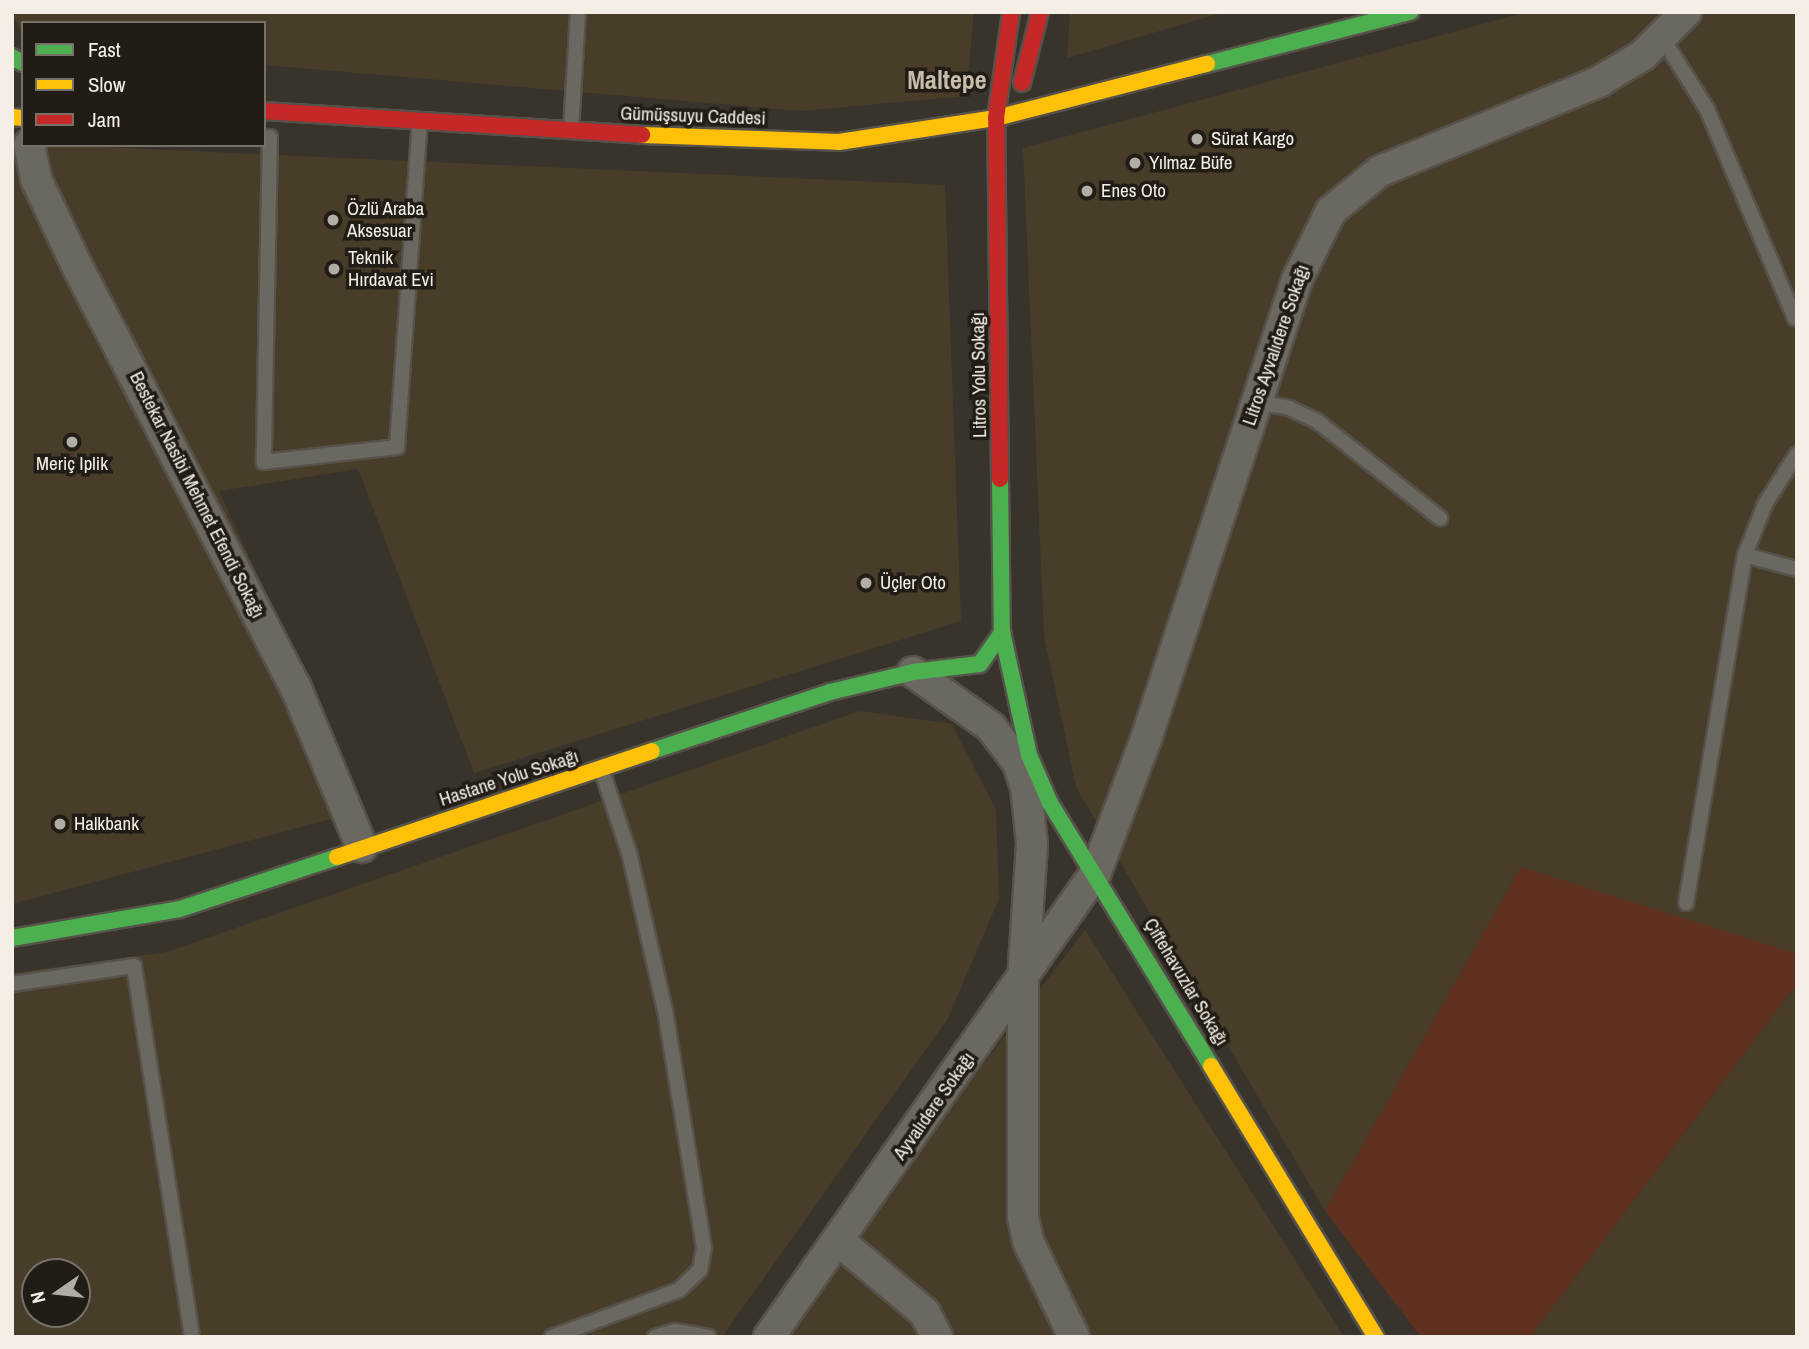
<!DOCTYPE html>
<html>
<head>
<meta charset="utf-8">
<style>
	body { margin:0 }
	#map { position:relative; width:1809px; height:1349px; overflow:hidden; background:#38342c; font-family:"Archivo Narrow",sans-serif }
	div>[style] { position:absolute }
	.built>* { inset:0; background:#483d29 }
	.green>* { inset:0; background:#60311e }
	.roads { filter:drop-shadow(2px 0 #56524a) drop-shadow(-2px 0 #56524a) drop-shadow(0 2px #56524a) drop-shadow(0 -2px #56524a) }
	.lane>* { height:14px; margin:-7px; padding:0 7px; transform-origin:7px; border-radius:7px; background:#6b6862 }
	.street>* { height:30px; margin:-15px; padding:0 15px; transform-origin:15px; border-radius:15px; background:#6b6862 }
	.fast>* { height:16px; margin:-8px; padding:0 8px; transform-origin:8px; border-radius:8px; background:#4caf50 }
	.slow>* { height:16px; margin:-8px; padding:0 8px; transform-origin:8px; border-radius:8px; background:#ffc107 }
	.jam>* { height:16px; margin:-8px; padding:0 8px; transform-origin:8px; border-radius:8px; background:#c62828 }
	.dots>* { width:19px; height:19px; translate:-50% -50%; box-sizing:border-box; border:4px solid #211d16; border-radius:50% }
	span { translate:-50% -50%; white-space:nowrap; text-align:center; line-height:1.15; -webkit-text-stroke:7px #211d16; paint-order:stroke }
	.street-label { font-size:19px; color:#f4eee4 }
	.poi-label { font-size:19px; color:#f4eee4 }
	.left { translate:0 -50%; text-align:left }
	.district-label { font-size:26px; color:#c7bdaa; font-weight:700 }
	.frame { position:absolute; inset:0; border:14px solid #f4eee4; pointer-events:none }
	.legend { position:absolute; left:21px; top:21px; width:245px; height:126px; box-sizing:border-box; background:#211d16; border:2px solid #757168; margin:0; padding:9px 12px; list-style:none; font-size:21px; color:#f4eee4 }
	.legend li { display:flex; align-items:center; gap:14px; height:35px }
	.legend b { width:35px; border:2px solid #757168 }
	.north { position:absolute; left:21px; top:1258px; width:70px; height:70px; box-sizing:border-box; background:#211d16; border:2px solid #757168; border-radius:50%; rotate:256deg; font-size:19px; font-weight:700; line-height:28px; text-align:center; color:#f4eee4 }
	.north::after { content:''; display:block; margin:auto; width:24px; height:32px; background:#b2ada4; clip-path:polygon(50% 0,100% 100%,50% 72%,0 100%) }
</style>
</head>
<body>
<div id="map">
	<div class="built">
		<div style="clip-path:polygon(12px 12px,974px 12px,966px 96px,801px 111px,264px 65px,264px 23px,23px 23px,23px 36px)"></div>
		<div style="clip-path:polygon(1070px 12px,1225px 12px,1067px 58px)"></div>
		<div style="clip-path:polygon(1527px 12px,1797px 12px,1797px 956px,1521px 867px,1325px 1211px,1076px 787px,1044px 636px,1023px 148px)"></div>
		<div style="clip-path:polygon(12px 143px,945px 185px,961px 621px,474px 773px,358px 469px,219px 491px,365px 810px,12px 904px)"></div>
		<div style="clip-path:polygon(evenodd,860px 711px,952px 724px,996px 810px,999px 899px,948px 1018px,722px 1337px,12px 1337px,12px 973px,167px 952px,860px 711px,35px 1272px,77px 1272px,77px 1314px,35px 1314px,35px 1272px)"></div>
		<div style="clip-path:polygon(1085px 930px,1344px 1337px,778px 1337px,854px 1234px)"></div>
		<div style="clip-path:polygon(1797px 984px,1797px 1337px,1530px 1337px)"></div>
	</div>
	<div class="green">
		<div style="clip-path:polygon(1521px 867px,1791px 952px,1797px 956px,1797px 984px,1530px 1337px,1421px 1337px,1325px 1211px)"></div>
	</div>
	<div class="roads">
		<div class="lane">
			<div style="left:1661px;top:36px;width:86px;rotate:57.8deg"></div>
			<div style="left:1707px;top:109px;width:227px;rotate:67.2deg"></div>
			<div style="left:571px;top:130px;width:118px;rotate:-86.6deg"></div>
			<div style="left:270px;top:137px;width:325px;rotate:91.1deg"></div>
			<div style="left:264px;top:462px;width:134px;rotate:-6.4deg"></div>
			<div style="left:397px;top:447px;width:326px;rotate:-86deg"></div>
			<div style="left:1256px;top:402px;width:34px;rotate:10deg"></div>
			<div style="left:1289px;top:408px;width:31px;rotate:25deg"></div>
			<div style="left:1317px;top:421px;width:157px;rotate:38.3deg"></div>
			<div style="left:1745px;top:555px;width:54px;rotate:15.1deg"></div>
			<div style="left:1686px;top:903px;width:353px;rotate:-80.4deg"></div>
			<div style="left:1745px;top:555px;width:55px;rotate:-68.6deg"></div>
			<div style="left:1765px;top:504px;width:59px;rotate:-57.4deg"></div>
			<div style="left:12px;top:984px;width:123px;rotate:-8.4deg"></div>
			<div style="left:134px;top:966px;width:376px;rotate:81.1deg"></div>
			<div style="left:552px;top:1337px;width:135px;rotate:-20.3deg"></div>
			<div style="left:679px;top:1290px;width:29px;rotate:-44deg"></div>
			<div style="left:700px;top:1270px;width:22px;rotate:-80deg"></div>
			<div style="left:704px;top:1248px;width:236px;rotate:-99.3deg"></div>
			<div style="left:666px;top:1015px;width:163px;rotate:-102.8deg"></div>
			<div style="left:630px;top:856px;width:89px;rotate:-108.2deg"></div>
			<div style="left:655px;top:1337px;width:21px;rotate:-17deg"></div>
			<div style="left:675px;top:1331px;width:34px;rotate:10deg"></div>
		</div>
		<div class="street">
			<div style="left:29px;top:145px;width:35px;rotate:78deg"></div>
			<div style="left:36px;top:179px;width:96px;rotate:64.8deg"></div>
			<div style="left:77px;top:266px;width:475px;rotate:62.6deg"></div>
			<div style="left:296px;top:688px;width:172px;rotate:67.5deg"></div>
			<div style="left:913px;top:672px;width:95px;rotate:35.2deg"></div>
			<div style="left:991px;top:727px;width:45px;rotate:53.1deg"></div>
			<div style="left:1018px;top:763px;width:25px;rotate:72deg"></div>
			<div style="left:1026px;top:787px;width:57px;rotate:84deg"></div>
			<div style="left:1032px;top:844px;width:134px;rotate:93.8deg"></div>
			<div style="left:1023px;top:978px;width:239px;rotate:90deg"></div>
			<div style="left:1023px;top:1217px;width:25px;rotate:78deg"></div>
			<div style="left:1028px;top:1241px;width:106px;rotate:64.4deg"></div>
			<div style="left:839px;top:1241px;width:112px;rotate:39.9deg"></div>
			<div style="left:925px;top:1313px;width:27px;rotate:63deg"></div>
			<div style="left:769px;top:1337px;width:568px;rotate:-54.88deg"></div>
			<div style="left:1096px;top:872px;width:145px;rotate:-69.4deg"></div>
			<div style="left:1147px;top:736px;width:480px;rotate:-71.8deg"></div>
			<div style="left:1297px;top:280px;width:77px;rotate:-63.8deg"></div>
			<div style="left:1331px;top:211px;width:63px;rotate:-39.2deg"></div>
			<div style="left:1380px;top:171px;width:238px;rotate:-22.2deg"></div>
			<div style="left:1600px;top:81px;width:50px;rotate:-31.2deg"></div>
			<div style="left:1643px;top:55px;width:61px;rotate:-45deg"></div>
		</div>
		<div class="fast">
			<div style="left:12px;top:57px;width:13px;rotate:29deg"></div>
			<div style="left:1207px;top:64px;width:210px;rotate:-14.4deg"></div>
			<div style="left:1000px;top:479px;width:153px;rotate:89.3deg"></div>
			<div style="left:1002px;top:632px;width:126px;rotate:77.6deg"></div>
			<div style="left:1029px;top:755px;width:52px;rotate:66.4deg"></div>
			<div style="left:1050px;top:803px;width:308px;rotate:58.5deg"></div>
			<div style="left:652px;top:751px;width:188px;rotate:-18.3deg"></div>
			<div style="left:830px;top:692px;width:85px;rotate:-13.5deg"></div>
			<div style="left:913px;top:672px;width:67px;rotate:-6.8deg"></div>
			<div style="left:980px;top:664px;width:39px;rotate:-55deg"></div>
			<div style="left:12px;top:938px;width:170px;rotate:-9.8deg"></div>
			<div style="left:180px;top:909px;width:165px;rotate:-18.3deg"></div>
		</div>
		<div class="slow">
			<div style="left:12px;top:117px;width:11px;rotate:5deg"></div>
			<div style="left:642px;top:135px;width:197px;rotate:2deg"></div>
			<div style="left:839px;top:142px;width:159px;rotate:-8.7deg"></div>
			<div style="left:996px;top:118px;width:218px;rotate:-14.4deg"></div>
			<div style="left:337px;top:857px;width:332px;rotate:-18.6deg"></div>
			<div style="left:1211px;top:1066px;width:317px;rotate:58.7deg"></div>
		</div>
		<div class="jam">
			<div style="left:1022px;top:83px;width:73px;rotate:-75.8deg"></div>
			<div style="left:264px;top:111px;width:379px;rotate:3.6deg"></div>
			<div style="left:1000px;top:479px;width:361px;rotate:-90.6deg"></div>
			<div style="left:996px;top:118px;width:107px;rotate:-81.9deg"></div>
		</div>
	</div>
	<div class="dots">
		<div style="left:1197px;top:139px;background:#b2ada4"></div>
		<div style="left:1135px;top:163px;background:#b2ada4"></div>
		<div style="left:1087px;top:191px;background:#b2ada4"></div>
		<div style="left:333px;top:220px;background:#b2ada4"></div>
		<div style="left:334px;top:269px;background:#b2ada4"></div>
		<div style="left:72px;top:442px;background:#b2ada4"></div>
		<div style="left:866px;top:583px;background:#b2ada4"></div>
		<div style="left:60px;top:824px;background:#b2ada4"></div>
	</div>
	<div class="street-label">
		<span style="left:693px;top:116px;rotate:2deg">Gümüşsuyu Caddesi</span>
		<span style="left:1276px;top:345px;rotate:-71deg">Litros Ayvalıdere Sokağı</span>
		<span style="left:979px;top:375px;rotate:-91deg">Litros Yolu Sokağı</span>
		<span style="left:197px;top:495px;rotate:63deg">Bestekar Nasibi Mehmet Efendi Sokağı</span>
		<span style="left:509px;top:778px;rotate:-18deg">Hastane Yolu Sokağı</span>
		<span style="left:1186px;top:982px;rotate:59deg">Çiftehavuzlar Sokağı</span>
		<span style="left:934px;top:1106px;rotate:-55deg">Ayvalıdere Sokağı</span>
	</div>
	<div class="poi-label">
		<span class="left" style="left:1211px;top:139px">Sürat Kargo</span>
		<span class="left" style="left:1149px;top:163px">Yılmaz Büfe</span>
		<span class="left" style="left:1101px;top:191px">Enes Oto</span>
		<span class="left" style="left:347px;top:220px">Özlü Araba<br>Aksesuar</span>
		<span class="left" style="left:348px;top:269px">Teknik<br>Hırdavat Evi</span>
		<span style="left:72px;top:464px">Meriç Iplik</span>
		<span class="left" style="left:880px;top:583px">Üçler Oto</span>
		<span class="left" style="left:74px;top:824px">Halkbank</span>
	</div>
	<div class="district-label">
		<span style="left:947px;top:80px">Maltepe</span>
	</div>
	<div class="frame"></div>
	<ul class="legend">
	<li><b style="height:9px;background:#4caf50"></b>Fast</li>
	<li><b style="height:9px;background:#ffc107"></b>Slow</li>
	<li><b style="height:9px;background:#c62828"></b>Jam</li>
	</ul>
	<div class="north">N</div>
</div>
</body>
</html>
